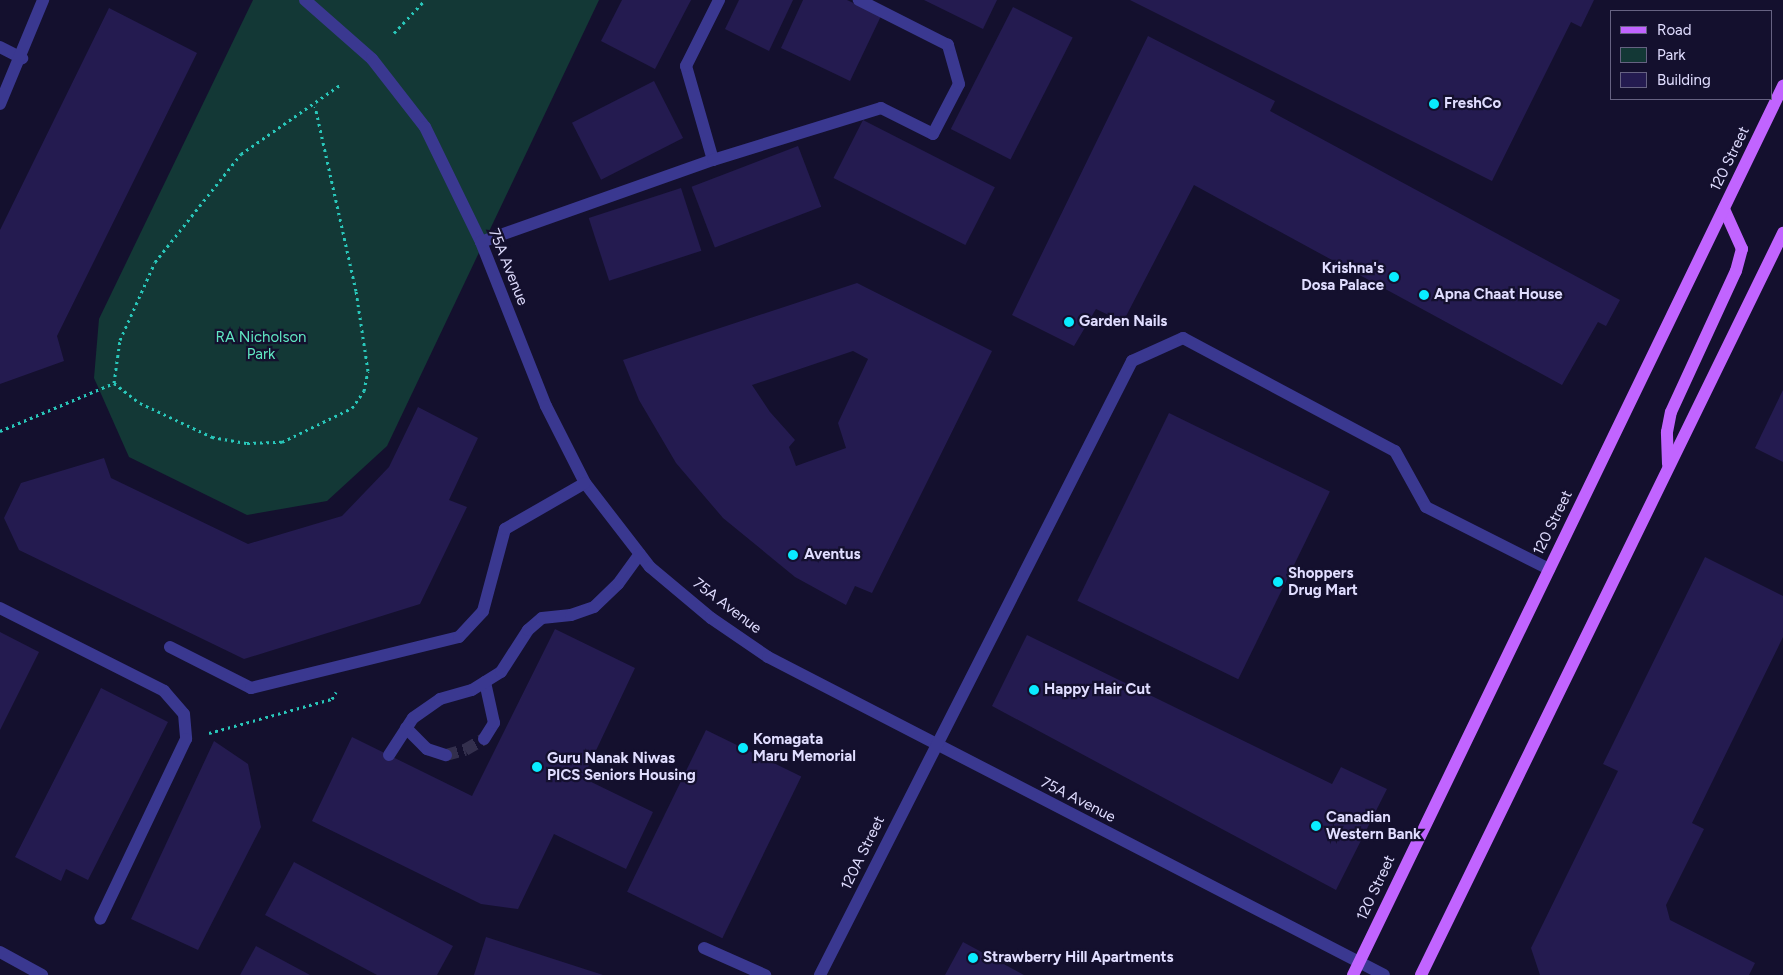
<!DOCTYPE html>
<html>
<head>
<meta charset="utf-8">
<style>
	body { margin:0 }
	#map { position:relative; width:1783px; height:975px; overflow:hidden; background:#14102e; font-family:Figtree,sans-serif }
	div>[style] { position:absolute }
	.green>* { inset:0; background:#133836 }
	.building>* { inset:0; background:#241b50; transform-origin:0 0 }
	.minor-tunnel>* { height:12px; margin-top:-6px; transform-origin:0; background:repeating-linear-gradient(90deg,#332f4d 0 12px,transparent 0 18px) }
	.path>* { height:3px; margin-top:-1.5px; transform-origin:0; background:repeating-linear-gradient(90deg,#29c7ba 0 2.5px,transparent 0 6.5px) }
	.minor>* { height:12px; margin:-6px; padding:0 6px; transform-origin:6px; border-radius:6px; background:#3a3890 }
	.major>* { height:12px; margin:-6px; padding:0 6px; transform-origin:6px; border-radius:6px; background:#c164ff }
	.dots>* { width:14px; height:14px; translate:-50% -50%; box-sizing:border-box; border:2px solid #14102e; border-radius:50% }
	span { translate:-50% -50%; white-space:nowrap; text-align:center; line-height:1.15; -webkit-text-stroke:4.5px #14102e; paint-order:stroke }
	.poi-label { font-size:15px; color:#e0ddff; font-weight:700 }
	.left { translate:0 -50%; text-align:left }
	.right { translate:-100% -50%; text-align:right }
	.street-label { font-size:15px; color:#e0ddff }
	.park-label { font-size:15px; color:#60e8c3 }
	.legend { position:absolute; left:1610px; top:10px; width:162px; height:90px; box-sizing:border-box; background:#14102e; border:1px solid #666282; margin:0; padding:6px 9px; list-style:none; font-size:15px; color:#e0ddff }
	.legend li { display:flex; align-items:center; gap:10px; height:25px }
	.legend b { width:25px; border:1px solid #666282 }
</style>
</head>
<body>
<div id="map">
	<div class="green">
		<div style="clip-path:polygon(253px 0,599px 0,387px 446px,327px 501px,247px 515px,129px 457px,94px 378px,99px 319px)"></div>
	</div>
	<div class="building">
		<div style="clip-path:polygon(622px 0,691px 0,655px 69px,601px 41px)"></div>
		<div style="clip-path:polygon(739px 0,793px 0,769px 51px,725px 29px)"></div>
		<div style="clip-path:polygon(803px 0,847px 0,881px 16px,850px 81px,781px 48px)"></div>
		<div style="clip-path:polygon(924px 0,997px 0,983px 29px)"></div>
		<div style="clip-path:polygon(1130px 0,1594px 0,1581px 27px,1571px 22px,1492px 181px)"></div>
		<div style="left:1013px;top:7px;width:67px;height:137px;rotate:27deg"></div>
		<div style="clip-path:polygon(109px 8px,197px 53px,57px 336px,64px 361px,0 384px,0 230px)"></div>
		<div style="clip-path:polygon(1148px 36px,1275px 101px,1270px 111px,1620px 300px,1606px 326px,1598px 322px,1562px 385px,1194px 185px,1123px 322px,1096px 309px,1074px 346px,1012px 315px)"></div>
		<div style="left:654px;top:81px;width:64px;height:92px;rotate:63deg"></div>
		<div style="left:863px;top:120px;width:148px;height:65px;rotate:27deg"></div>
		<div style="left:798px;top:146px;width:65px;height:114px;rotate:69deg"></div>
		<div style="left:681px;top:188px;width:66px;height:97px;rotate:72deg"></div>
		<div style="clip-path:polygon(evenodd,857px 283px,992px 351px,872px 593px,855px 586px,846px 605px,795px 577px,723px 518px,676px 463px,639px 400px,623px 360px,857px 283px,853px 351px,868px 359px,838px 423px,846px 448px,796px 466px,789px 447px,795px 440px,770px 412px,752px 385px,853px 351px)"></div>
		<div style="clip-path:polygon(1783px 390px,1783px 462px,1755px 448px)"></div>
		<div style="clip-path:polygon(418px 407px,478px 438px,449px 500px,467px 507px,420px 604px,244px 659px,19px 550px,4px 518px,21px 483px,104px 458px,111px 478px,248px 544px,342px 516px,389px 467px)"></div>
		<div style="left:1169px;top:413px;width:179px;height:209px;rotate:26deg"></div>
		<div style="clip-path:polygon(1705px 557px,1783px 596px,1783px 637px,1692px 823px,1704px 829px,1666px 905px,1670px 920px,1755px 963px,1749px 975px,1540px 975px,1531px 948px,1618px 771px,1603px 764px)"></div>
		<div style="clip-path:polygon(555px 629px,635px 668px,583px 778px,653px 812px,626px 869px,554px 834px,518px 909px,481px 904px,312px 821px,352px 737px,472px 796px)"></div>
		<div style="clip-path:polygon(0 632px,39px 652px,0 730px)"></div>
		<div style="clip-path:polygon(1027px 635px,1332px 784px,1341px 767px,1387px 789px,1336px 890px,992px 706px)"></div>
		<div style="clip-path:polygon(101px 688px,168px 722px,88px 880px,66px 869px,61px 881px,15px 857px)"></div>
		<div style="left:706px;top:730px;width:106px;height:180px;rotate:26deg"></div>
		<div style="clip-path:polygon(214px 741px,248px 764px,261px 827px,198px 950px,131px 919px)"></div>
		<div style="clip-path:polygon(294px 862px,453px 946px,437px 975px,377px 975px,265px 915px)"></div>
		<div style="clip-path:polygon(486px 937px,603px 975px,474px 975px)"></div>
		<div style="clip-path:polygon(963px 942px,1024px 975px,945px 975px)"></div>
		<div style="clip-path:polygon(256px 946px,310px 975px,240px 975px)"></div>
	</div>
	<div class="minor-tunnel">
		<div style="left:446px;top:755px;width:20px;rotate:-15deg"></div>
		<div style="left:465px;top:750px;width:22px;rotate:-30deg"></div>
	</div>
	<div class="path">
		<div style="left:394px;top:33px;width:45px;rotate:-46.8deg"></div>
		<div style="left:114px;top:383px;width:43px;rotate:-82.1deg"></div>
		<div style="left:120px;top:340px;width:85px;rotate:-65.8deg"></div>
		<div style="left:155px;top:262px;width:138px;rotate:-51.5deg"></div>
		<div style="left:241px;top:154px;width:121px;rotate:-34.9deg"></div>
		<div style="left:0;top:431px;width:124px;rotate:-22.8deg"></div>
		<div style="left:114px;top:383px;width:33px;rotate:38deg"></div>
		<div style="left:140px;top:403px;width:80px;rotate:25.3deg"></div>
		<div style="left:212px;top:437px;width:36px;rotate:10deg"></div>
		<div style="left:247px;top:443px;width:35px;rotate:-2deg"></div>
		<div style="left:282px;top:442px;width:78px;rotate:-25.9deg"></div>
		<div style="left:352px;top:408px;width:21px;rotate:-55deg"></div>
		<div style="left:364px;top:391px;width:20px;rotate:-79deg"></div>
		<div style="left:368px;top:371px;width:81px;rotate:-98.5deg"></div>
		<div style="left:356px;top:291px;width:189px;rotate:-102.5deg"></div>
		<div style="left:209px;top:733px;width:128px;rotate:-15.5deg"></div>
		<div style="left:332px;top:699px;width:8px;rotate:-60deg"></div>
	</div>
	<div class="minor">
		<div style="left:305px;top:0;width:89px;rotate:41.4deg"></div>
		<div style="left:372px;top:59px;width:86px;rotate:52.1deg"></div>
		<div style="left:425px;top:127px;width:128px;rotate:64deg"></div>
		<div style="left:481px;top:242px;width:176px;rotate:68.4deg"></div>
		<div style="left:546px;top:406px;width:86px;rotate:63.1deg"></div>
		<div style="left:585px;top:483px;width:106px;rotate:52.3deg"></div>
		<div style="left:650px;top:567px;width:80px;rotate:39.9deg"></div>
		<div style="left:711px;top:618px;width:69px;rotate:34.4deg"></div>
		<div style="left:768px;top:657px;width:693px;rotate:27.3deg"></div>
		<div style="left:0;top:47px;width:25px;rotate:27deg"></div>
		<div style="left:0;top:104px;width:113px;rotate:-67.5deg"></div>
		<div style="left:713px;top:160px;width:98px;rotate:-106deg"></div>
		<div style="left:686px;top:66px;width:74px;rotate:-63.4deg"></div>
		<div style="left:481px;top:242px;width:246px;rotate:-19.5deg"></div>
		<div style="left:713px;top:160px;width:176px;rotate:-17.2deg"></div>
		<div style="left:881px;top:108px;width:58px;rotate:26.6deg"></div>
		<div style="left:933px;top:134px;width:56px;rotate:-62.5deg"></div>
		<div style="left:959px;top:84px;width:41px;rotate:-105.8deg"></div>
		<div style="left:948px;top:45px;width:100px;rotate:-153.2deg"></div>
		<div style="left:0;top:608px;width:184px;rotate:26.8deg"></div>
		<div style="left:164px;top:691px;width:30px;rotate:49deg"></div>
		<div style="left:184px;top:714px;width:25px;rotate:85deg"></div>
		<div style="left:186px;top:739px;width:199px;rotate:115.5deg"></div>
		<div style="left:170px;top:647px;width:91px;rotate:26.8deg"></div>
		<div style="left:251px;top:688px;width:214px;rotate:-13.8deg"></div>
		<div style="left:459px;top:637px;width:35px;rotate:-47deg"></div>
		<div style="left:483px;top:611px;width:85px;rotate:-75deg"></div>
		<div style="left:505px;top:529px;width:92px;rotate:-29.9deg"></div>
		<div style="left:406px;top:728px;width:30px;rotate:45deg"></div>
		<div style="left:427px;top:749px;width:20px;rotate:18deg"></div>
		<div style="left:484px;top:739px;width:19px;rotate:-58deg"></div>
		<div style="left:494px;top:723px;width:42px;rotate:-102.4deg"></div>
		<div style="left:389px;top:755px;width:44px;rotate:-57deg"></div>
		<div style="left:413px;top:718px;width:33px;rotate:-35deg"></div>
		<div style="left:440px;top:699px;width:33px;rotate:-16deg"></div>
		<div style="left:472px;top:690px;width:34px;rotate:-32deg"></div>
		<div style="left:501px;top:672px;width:50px;rotate:-57.3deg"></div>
		<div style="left:528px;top:630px;width:18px;rotate:-41deg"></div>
		<div style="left:542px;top:618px;width:29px;rotate:-6deg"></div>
		<div style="left:571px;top:615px;width:24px;rotate:-19deg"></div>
		<div style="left:594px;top:607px;width:33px;rotate:-44deg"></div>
		<div style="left:618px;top:584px;width:37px;rotate:-54deg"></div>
		<div style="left:704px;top:948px;width:67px;rotate:23.9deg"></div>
		<div style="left:0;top:952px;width:48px;rotate:28.7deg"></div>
		<div style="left:820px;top:975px;width:689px;rotate:-63.06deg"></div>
		<div style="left:1132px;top:361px;width:56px;rotate:-24.3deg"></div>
		<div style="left:1183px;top:338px;width:240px;rotate:28.1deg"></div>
		<div style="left:1395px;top:451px;width:64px;rotate:61deg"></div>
		<div style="left:1426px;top:507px;width:138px;rotate:26.8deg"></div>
	</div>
	<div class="major">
		<div style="left:1668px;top:464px;width:32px;rotate:-92deg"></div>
		<div style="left:1667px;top:432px;width:20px;rotate:-79deg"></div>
		<div style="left:1671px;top:412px;width:155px;rotate:-65.3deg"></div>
		<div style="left:1736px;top:271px;width:23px;rotate:-75deg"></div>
		<div style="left:1742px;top:249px;width:44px;rotate:-114.2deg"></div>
		<div style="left:1353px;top:975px;width:988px;rotate:-64.19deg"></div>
		<div style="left:1421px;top:975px;width:826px;rotate:-63.99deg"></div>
	</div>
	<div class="dots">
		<div style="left:1434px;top:104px;background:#09ecff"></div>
		<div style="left:1394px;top:277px;background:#09ecff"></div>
		<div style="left:1424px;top:295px;background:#09ecff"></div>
		<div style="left:1069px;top:322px;background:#09ecff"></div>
		<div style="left:793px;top:555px;background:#09ecff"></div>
		<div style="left:1278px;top:582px;background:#09ecff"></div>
		<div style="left:1034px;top:690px;background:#09ecff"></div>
		<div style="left:743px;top:748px;background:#09ecff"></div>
		<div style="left:537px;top:767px;background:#09ecff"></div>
		<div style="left:1316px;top:826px;background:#09ecff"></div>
		<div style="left:973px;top:958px;background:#09ecff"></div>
	</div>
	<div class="poi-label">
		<span class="left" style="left:1444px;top:104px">FreshCo</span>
		<span class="right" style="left:1384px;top:277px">Krishna's<br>Dosa Palace</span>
		<span class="left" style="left:1434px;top:295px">Apna Chaat House</span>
		<span class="left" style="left:1079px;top:322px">Garden Nails</span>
		<span class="left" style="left:804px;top:555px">Aventus</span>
		<span class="left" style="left:1288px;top:582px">Shoppers<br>Drug Mart</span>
		<span class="left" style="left:1044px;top:690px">Happy Hair Cut</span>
		<span class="left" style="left:753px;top:748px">Komagata<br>Maru Memorial</span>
		<span class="left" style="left:547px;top:767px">Guru Nanak Niwas<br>PICS Seniors Housing</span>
		<span class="left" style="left:1326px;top:826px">Canadian<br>Western Bank</span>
		<span class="left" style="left:983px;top:958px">Strawberry Hill Apartments</span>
	</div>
	<div class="street-label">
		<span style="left:1730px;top:159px;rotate:-64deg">120 Street</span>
		<span style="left:508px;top:267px;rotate:68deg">75A Avenue</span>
		<span style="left:1553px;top:523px;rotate:-64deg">120 Street</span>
		<span style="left:727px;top:606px;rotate:37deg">75A Avenue</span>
		<span style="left:1078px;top:800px;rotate:27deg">75A Avenue</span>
		<span style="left:863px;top:853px;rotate:-64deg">120A Street</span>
		<span style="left:1376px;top:888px;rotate:-65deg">120 Street</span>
	</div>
	<div class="park-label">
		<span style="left:261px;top:346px">RA Nicholson<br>Park</span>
	</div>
	<ul class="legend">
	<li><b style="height:6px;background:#c164ff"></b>Road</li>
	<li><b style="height:14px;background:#133836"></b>Park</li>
	<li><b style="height:14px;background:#241b50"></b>Building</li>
	</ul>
</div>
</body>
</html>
